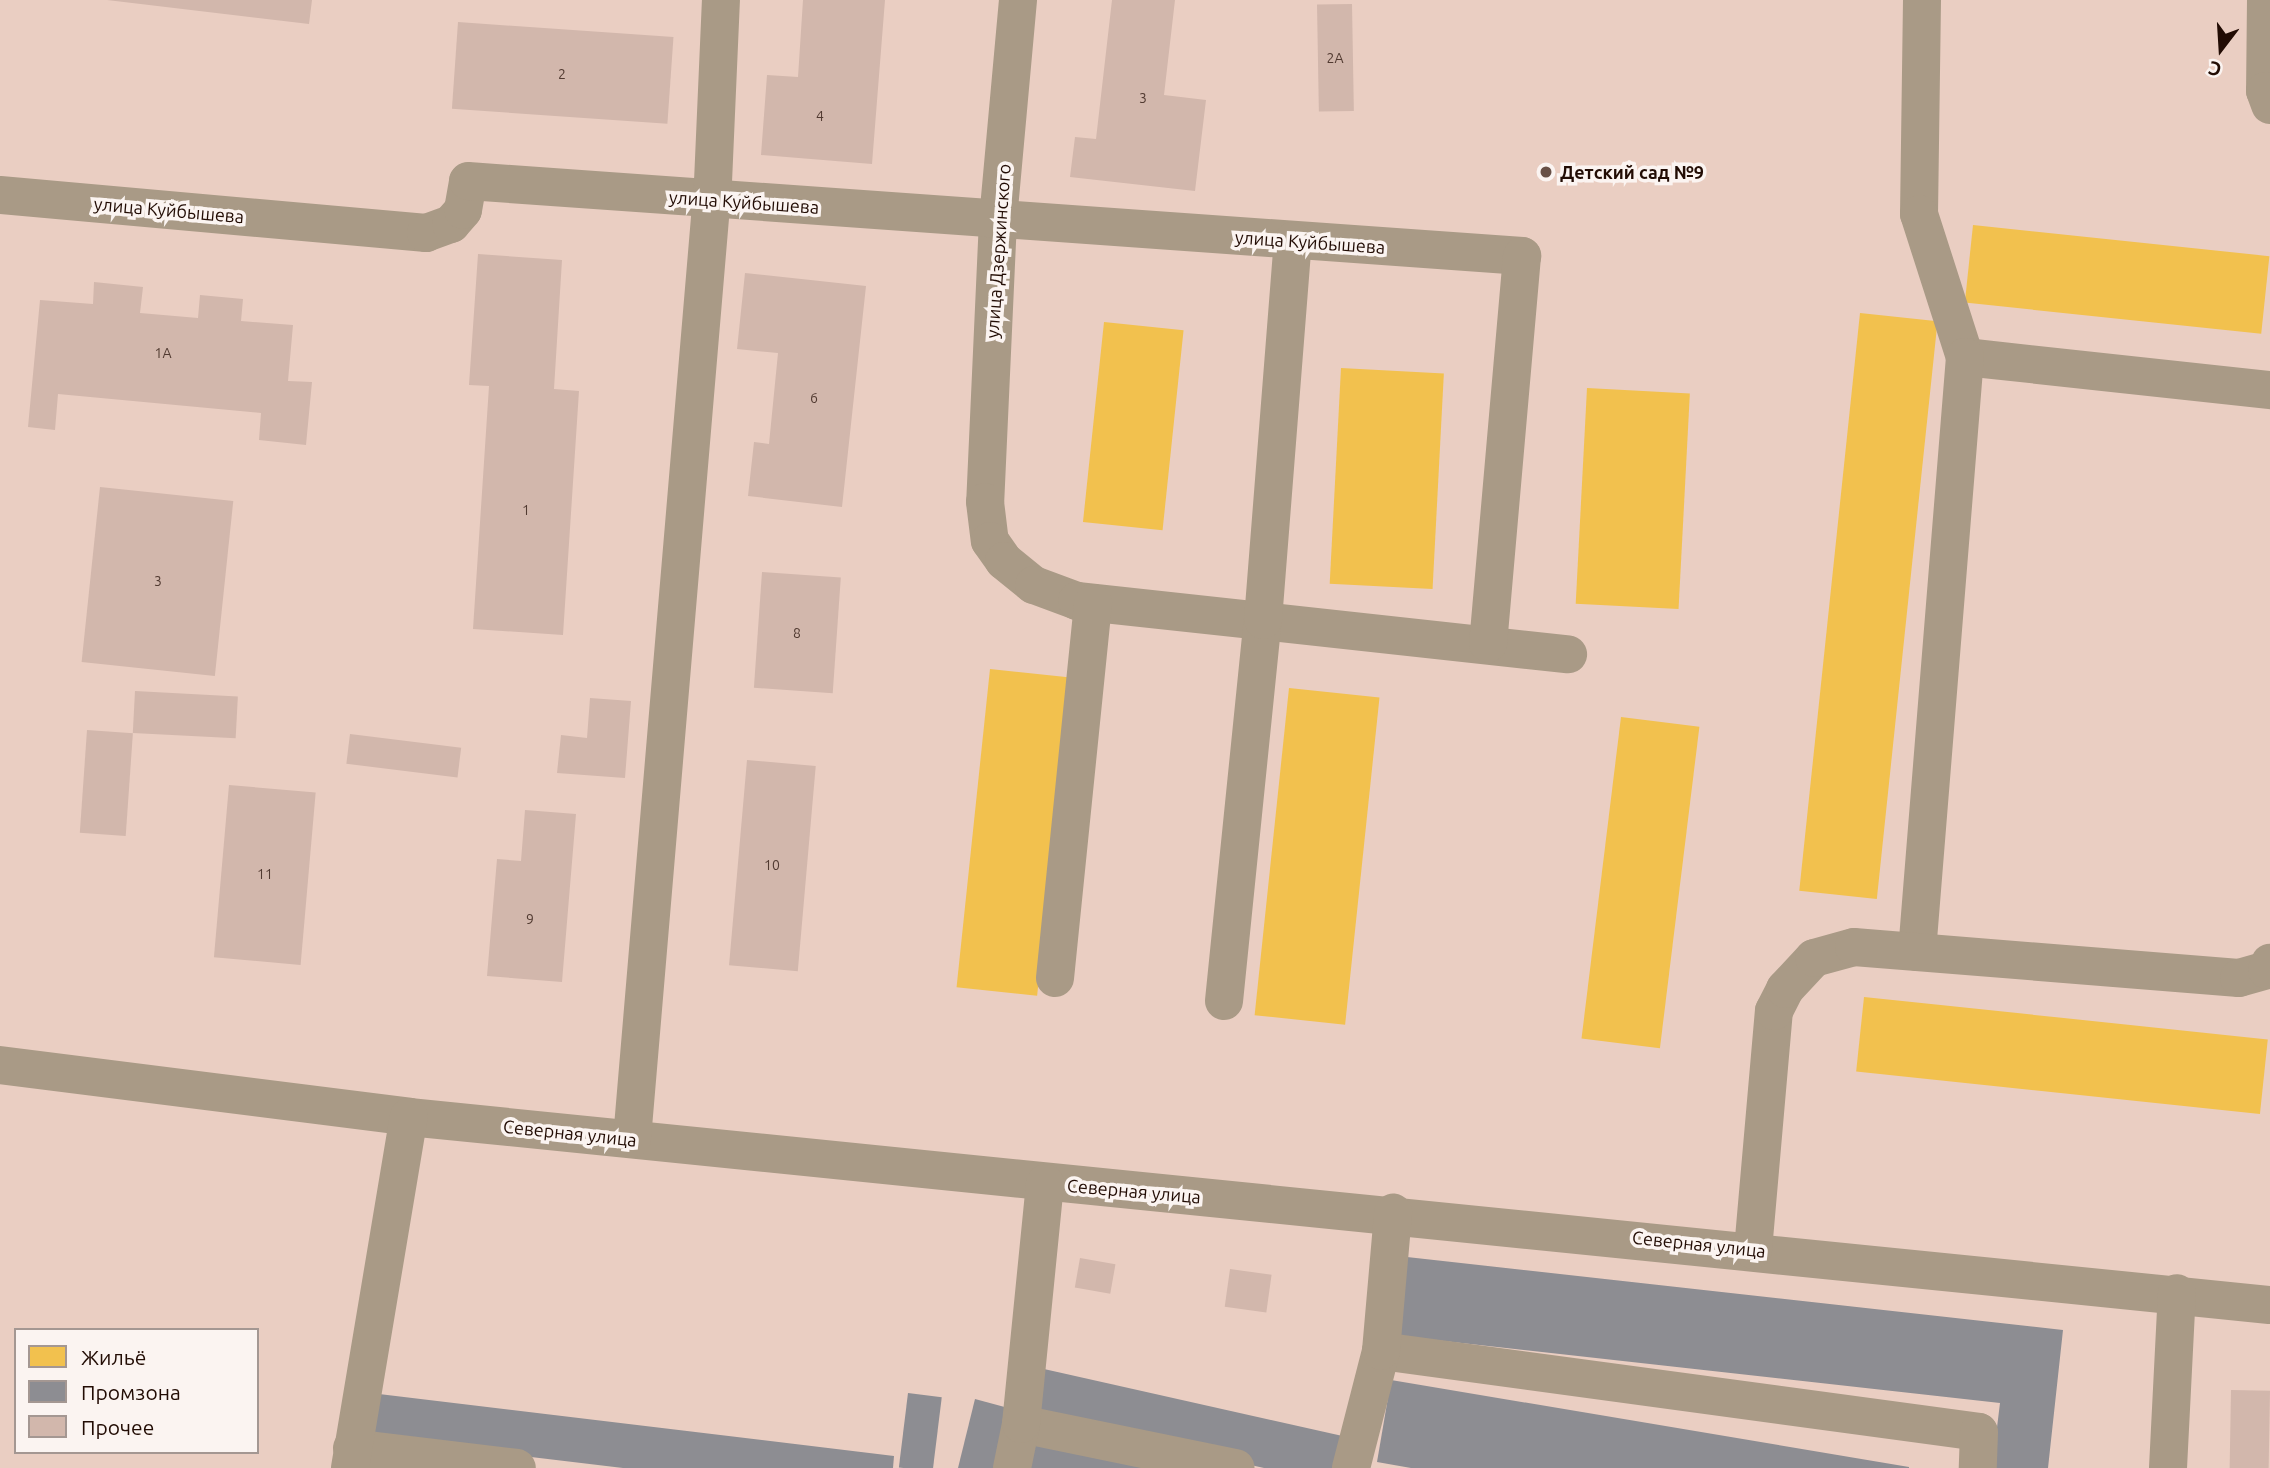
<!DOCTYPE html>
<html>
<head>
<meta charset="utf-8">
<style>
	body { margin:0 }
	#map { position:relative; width:2270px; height:1468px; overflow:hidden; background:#eacec2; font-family:Ubuntu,sans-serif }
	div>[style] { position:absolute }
	.homes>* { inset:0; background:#f2c14e; transform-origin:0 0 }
	.industry>* { inset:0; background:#8d8d92; transform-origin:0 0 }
	.building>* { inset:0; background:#d2b7ac; transform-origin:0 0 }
	.minor>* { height:38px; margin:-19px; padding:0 19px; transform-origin:19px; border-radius:19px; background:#a99a86 }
	.dots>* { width:19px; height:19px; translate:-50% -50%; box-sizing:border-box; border:4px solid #fbf4f1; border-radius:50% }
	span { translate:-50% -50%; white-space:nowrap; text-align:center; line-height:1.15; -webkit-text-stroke:7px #fbf4f1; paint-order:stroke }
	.number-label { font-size:14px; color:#513a31 }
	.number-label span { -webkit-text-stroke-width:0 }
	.poi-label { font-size:18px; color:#220c04; font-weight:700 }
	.left { translate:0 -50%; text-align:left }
	.street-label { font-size:18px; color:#220c04 }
	.legend { position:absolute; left:14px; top:1328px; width:245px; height:126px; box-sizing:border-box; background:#fbf4f1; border:2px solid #a49792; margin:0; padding:9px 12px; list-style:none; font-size:21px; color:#220c04 }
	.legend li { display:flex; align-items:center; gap:14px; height:35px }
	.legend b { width:35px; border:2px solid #a49792 }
	.north { position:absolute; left:2186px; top:14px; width:70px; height:70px; -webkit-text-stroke:5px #fbf4f1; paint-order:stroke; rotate:197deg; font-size:19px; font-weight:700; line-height:28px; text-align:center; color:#220c04 }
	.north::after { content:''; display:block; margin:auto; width:24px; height:32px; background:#220c04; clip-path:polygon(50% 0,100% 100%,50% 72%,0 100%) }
</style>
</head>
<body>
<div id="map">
	<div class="homes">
		<div style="left:1973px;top:225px;width:298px;height:78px;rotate:6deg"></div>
		<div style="left:1860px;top:313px;width:78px;height:581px;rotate:6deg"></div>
		<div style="left:1104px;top:322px;width:80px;height:201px;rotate:6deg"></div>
		<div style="left:1341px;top:368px;width:103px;height:216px;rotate:3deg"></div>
		<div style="left:1587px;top:388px;width:103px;height:216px;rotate:3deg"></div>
		<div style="left:990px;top:669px;width:81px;height:320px;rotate:6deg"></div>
		<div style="left:1289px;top:688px;width:91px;height:329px;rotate:6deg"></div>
		<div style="left:1621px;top:717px;width:79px;height:324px;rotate:7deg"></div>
		<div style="left:1864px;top:997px;width:406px;height:75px;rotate:6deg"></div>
	</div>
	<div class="industry">
		<div style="clip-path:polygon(1407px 1257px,2063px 1330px,2048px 1468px,1992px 1468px,2000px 1403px,1399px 1336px)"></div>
		<div style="clip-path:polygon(1044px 1369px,1347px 1437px,1341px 1468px,1264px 1468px,1034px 1416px)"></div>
		<div style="clip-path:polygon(1391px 1380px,1909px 1467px,1909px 1468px,1411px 1468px,1377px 1462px)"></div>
		<div style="left:908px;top:1393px;width:34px;height:75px;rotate:7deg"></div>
		<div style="clip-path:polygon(379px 1394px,894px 1456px,893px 1468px,623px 1468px,374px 1438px)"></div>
		<div style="clip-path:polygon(975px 1399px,1012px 1409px,997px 1468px,958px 1468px)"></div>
		<div style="clip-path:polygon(1033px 1439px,1183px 1468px,1027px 1468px)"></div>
	</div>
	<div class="building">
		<div style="clip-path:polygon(107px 0,312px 0,309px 24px)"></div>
		<div style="clip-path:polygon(803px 0,885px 0,872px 164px,761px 155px,767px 75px,798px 77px)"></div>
		<div style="clip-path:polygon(1112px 0,1175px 0,1164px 95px,1206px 100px,1195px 191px,1070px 177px,1075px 137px,1096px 139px)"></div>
		<div style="left:1352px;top:4px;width:107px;height:35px;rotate:89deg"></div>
		<div style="left:458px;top:22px;width:216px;height:87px;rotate:4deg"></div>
		<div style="clip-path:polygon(478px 254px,562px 260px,554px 389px,579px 391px,563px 635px,473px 629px,489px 386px,469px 385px)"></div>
		<div style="clip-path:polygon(745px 273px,866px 286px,842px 507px,748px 496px,754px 442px,769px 444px,778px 353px,737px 349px)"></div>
		<div style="clip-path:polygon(94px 282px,143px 287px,140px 313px,198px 318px,200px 295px,243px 299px,241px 321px,293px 325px,288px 381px,312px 382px,306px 445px,259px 440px,261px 413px,58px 394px,55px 430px,28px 427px,40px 300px,93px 304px)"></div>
		<div style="left:100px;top:487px;width:134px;height:176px;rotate:6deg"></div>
		<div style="left:762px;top:572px;width:79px;height:116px;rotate:4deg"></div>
		<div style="left:135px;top:691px;width:103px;height:42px;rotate:3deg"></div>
		<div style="clip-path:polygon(590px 698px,631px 701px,625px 778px,557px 773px,561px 735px,587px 738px)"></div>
		<div style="left:87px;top:730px;width:46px;height:103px;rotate:4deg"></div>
		<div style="left:350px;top:734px;width:112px;height:30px;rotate:7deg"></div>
		<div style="left:747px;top:760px;width:69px;height:206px;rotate:5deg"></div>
		<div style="left:229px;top:785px;width:87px;height:173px;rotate:5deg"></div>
		<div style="clip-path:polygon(525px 810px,576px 814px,562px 982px,487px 976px,497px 859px,521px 861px)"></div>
		<div style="left:1080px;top:1258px;width:36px;height:30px;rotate:10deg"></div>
		<div style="left:1230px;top:1269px;width:42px;height:38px;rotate:8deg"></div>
		<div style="left:2231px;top:1390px;width:39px;height:78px;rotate:1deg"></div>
	</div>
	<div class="minor">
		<div style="left:1018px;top:0;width:221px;rotate:95.2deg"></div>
		<div style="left:998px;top:220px;width:282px;rotate:92.6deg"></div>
		<div style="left:985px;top:502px;width:39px;rotate:83deg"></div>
		<div style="left:990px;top:541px;width:24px;rotate:55deg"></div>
		<div style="left:1004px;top:561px;width:38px;rotate:39deg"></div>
		<div style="left:1034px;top:585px;width:46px;rotate:20.4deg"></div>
		<div style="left:1077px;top:601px;width:494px;rotate:6.2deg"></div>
		<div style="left:1922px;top:0;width:214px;rotate:90.8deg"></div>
		<div style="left:1919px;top:214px;width:150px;rotate:72.2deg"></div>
		<div style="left:1965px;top:357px;width:307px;rotate:6.2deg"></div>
		<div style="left:2266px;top:0;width:91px;rotate:90.6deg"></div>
		<div style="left:2265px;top:91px;width:15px;rotate:70deg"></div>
		<div style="left:0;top:195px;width:428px;rotate:5.1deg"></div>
		<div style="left:426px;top:233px;width:27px;rotate:-20deg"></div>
		<div style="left:451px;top:224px;width:18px;rotate:-49deg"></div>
		<div style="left:463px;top:210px;width:29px;rotate:-80deg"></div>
		<div style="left:468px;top:181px;width:1057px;rotate:4.07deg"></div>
		<div style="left:1522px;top:256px;width:389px;rotate:95deg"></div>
		<div style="left:1917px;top:952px;width:597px;rotate:-85.39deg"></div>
		<div style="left:1055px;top:978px;width:377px;rotate:-84.2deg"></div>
		<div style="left:1224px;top:1001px;width:383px;rotate:-84.2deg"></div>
		<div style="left:1263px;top:620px;width:380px;rotate:-85.5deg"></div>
		<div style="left:0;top:1065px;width:412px;rotate:7.2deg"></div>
		<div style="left:409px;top:1117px;width:1870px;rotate:5.77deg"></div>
		<div style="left:632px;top:1139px;width:960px;rotate:-85.16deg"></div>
		<div style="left:713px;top:182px;width:182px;rotate:-87.5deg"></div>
		<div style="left:1753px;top:1250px;width:240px;rotate:-85deg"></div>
		<div style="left:1774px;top:1011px;width:25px;rotate:-63deg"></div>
		<div style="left:1785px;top:989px;width:42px;rotate:-46.9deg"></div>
		<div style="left:1814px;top:958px;width:41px;rotate:-15.4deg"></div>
		<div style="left:1854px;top:947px;width:386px;rotate:4.6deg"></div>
		<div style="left:2239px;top:978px;width:29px;rotate:-16deg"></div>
		<div style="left:2267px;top:970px;width:8px;rotate:-67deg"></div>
		<div style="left:1381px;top:1351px;width:603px;rotate:7.71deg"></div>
		<div style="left:1979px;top:1432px;width:36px;rotate:92deg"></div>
		<div style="left:1021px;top:1424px;width:219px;rotate:11.6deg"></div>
		<div style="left:352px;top:1448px;width:166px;rotate:6.9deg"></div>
		<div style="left:350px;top:1468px;width:356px;rotate:-80.5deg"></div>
		<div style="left:1012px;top:1468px;width:45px;rotate:-78.4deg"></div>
		<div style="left:1021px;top:1424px;width:242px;rotate:-84.3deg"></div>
		<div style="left:1351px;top:1468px;width:121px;rotate:-75.6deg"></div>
		<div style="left:1381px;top:1351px;width:139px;rotate:-85deg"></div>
		<div style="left:2168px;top:1468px;width:175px;rotate:-87.1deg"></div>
	</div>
	<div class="dots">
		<div style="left:1546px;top:172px;background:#685046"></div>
	</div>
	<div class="number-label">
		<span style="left:1335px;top:58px">2А</span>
		<span style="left:562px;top:74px">2</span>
		<span style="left:1143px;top:98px">3</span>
		<span style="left:820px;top:116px">4</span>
		<span style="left:163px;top:353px">1А</span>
		<span style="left:814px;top:398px">6</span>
		<span style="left:526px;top:510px">1</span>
		<span style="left:158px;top:581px">3</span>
		<span style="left:797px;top:633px">8</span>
		<span style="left:772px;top:865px">10</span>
		<span style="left:265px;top:874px">11</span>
		<span style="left:530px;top:919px">9</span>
	</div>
	<div class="poi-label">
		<span class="left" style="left:1560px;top:172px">Детский сад №9</span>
	</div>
	<div class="street-label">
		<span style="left:744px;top:202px;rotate:4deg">улица Куйбышева</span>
		<span style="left:169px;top:210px;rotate:5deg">улица Куйбышева</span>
		<span style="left:1310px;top:242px;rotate:4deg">улица Куйбышева</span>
		<span style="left:998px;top:251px;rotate:-86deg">улица Дзержинского</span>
		<span style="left:570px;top:1133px;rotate:6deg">Северная улица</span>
		<span style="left:1134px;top:1191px;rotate:5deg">Северная улица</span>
		<span style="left:1699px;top:1244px;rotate:6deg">Северная улица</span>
	</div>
	<ul class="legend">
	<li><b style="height:19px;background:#f2c14e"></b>Жильё</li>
	<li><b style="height:19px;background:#8d8d92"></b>Промзона</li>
	<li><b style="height:19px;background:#d2b7ac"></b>Прочее</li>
	</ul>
	<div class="north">С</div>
</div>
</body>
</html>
